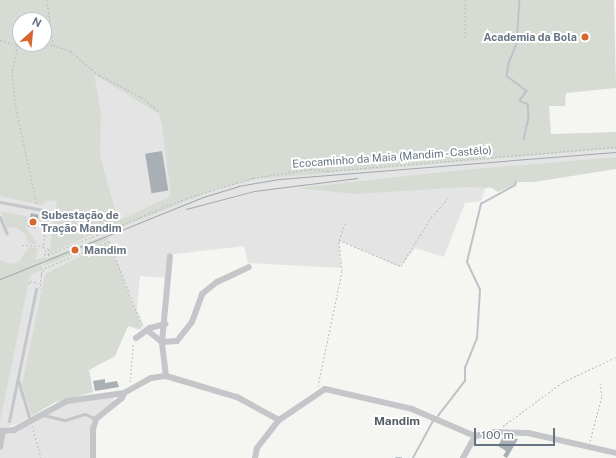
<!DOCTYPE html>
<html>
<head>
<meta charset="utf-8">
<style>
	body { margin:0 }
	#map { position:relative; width:616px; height:458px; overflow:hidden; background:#f5f5f2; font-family:"Public Sans",sans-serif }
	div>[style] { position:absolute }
	.built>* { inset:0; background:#e3e4e3 }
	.green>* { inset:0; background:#d6dcd3 }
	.stream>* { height:1.5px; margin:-0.75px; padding:0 0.75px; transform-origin:0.75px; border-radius:0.75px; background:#bbc4c9 }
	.building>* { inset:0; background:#a8afb5; transform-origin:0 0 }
	.path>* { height:1px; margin-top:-0.5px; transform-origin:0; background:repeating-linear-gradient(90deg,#bbbdbf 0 2px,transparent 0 4px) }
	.lane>* { height:3px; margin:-1.5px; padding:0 1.5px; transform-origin:1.5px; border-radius:1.5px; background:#c4c6ca }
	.street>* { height:6px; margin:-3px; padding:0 3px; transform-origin:3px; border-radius:3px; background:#c4c6ca }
	.tram>* { height:1px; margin:-0.5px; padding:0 0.5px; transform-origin:0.5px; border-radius:0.5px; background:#a2a7ac }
	.dots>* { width:11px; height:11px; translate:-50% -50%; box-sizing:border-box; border:2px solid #fff; border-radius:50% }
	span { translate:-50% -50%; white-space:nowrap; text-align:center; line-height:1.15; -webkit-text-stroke:4px #fff; paint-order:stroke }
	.poi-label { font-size:11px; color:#667381; font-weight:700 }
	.right { translate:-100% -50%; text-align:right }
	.left { translate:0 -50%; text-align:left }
	.street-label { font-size:11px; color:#667381 }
	.neighbourhood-label { font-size:12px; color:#545d67; font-weight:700 }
	.north { position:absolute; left:12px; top:12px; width:40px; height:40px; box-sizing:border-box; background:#fff; border:1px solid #c2c7cd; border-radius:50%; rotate:27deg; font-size:11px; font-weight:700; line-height:16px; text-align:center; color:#667381 }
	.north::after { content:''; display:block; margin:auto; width:14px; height:18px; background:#d76631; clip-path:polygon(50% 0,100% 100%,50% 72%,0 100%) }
	.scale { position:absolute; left:474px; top:428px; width:81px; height:18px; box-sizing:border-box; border:2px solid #667381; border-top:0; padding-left:5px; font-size:12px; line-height:14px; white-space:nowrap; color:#667381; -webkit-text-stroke:3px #fff; paint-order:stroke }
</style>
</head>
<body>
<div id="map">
	<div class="built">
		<div style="clip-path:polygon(evenodd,0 0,495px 159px,616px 149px,616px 157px,492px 168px,481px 201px,465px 203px,444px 257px,415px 248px,404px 263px,397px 266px,339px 240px,341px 268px,248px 263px,244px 246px,167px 255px,165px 278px,140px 276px,137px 309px,144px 326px,138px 330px,128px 326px,115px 356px,89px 370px,93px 392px,55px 402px,17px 424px,0 429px,0 0,20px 20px,44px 20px,44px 44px,20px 44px,20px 20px)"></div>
		<div style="clip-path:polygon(112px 396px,115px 401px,91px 422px,91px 458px,0 458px,0 432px,19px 429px,62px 405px)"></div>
	</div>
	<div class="green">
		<div style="clip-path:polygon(evenodd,0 0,614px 0,616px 88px,566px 93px,565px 106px,549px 106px,551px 134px,616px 132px,616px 149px,256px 179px,217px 189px,107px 233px,105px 229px,49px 254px,57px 201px,48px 200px,41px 205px,0 196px,0 0,20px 20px,44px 20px,44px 44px,20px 44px,20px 20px,0 0,94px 74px,159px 114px,162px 125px,171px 196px,118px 221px,100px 155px,101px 113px,94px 74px)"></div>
		<div style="clip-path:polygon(616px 157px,616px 169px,534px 182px,515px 182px,513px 185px,498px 192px,492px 188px,465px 187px,355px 194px,298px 188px,453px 171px)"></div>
		<div style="clip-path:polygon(1px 211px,29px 217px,26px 228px,38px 244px,29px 244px,25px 234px,17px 228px,8px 227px,8px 231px)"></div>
		<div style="clip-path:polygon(106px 235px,108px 240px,44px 266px,45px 259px)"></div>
		<div style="clip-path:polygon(109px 242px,142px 329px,128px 326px,115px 356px,89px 370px,93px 392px,55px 402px,32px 416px,22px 385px,45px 274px)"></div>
		<div style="clip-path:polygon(29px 247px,38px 248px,35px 260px,44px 257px,41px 270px,30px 275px,0 422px,0 260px,10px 264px,19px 262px)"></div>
	</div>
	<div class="stream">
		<div style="left:520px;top:0;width:44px;rotate:93.9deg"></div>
		<div style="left:517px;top:44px;width:22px;rotate:112deg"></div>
		<div style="left:509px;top:64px;width:12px;rotate:99deg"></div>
		<div style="left:507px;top:76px;width:25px;rotate:37deg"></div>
		<div style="left:527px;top:91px;width:12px;rotate:125deg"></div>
		<div style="left:520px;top:101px;width:9px;rotate:21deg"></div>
		<div style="left:528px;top:104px;width:14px;rotate:86deg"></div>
		<div style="left:529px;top:118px;width:22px;rotate:103deg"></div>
		<div style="left:438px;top:416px;width:44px;rotate:-52.4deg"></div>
		<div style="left:465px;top:381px;width:13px;rotate:-90deg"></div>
		<div style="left:465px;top:368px;width:31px;rotate:-68deg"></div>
		<div style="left:477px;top:339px;width:49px;rotate:-86.5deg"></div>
		<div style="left:480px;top:290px;width:31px;rotate:-115deg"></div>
		<div style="left:467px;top:262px;width:60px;rotate:-76.4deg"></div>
		<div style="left:481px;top:204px;width:39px;rotate:-29deg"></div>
		<div style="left:515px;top:185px;width:3px;rotate:-72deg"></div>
		<div style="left:396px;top:458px;width:5px"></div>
		<div style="left:413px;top:458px;width:42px;rotate:-61.6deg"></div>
	</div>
	<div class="building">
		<div style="left:162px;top:151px;width:40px;height:17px;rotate:81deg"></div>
		<div style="left:31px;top:213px;width:8px;height:14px;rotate:14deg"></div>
		<div style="clip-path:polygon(105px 379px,105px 383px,117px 381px,119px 387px,95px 391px,93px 381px)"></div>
		<div style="clip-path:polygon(503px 437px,518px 439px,507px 458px,503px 456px,506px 451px,498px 446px)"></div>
	</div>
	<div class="path">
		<div style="left:465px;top:0;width:40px;rotate:90deg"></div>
		<div style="left:0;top:40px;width:19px;rotate:16deg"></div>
		<div style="left:18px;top:45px;width:27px;rotate:103deg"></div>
		<div style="left:12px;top:71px;width:37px;rotate:84deg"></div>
		<div style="left:16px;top:108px;width:99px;rotate:77.8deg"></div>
		<div style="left:18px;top:45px;width:35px"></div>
		<div style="left:53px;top:45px;width:45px;rotate:-97.6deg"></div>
		<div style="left:53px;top:45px;width:18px;rotate:19deg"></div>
		<div style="left:70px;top:51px;width:38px;rotate:40deg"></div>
		<div style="left:99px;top:75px;width:47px;rotate:27.6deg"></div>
		<div style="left:141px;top:97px;width:23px;rotate:38deg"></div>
		<div style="left:48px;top:215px;width:32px;rotate:99deg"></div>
		<div style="left:43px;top:247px;width:6px;rotate:18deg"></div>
		<div style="left:49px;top:249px;width:6px;rotate:99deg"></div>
		<div style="left:48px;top:255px;width:149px;rotate:-22.4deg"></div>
		<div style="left:186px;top:198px;width:70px;rotate:-16.6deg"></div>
		<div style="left:253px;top:178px;width:58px;rotate:-9deg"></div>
		<div style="left:310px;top:169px;width:18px;rotate:6deg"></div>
		<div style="left:328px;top:171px;width:289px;rotate:-4.8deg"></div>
		<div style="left:339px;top:240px;width:67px;rotate:22.8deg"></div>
		<div style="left:401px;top:266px;width:57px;rotate:-58.5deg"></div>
		<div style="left:431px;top:217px;width:25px;rotate:-47deg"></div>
		<div style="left:22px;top:245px;width:21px;rotate:3deg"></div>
		<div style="left:44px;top:259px;width:10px;rotate:-79deg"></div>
		<div style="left:41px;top:275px;width:8px;rotate:-60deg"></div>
		<div style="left:45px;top:268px;width:69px;rotate:-22.9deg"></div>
		<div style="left:109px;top:241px;width:91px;rotate:68.8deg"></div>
		<div style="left:29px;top:284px;width:3px;rotate:-72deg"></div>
		<div style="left:30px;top:281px;width:9px;rotate:13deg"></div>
		<div style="left:40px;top:289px;width:21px;rotate:-85deg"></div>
		<div style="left:130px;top:382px;width:38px;rotate:-85deg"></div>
		<div style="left:318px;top:386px;width:117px;rotate:-78.2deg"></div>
		<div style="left:342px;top:271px;width:31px;rotate:-96deg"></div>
		<div style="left:339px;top:240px;width:19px;rotate:-69deg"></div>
		<div style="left:32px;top:426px;width:33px;rotate:74deg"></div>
		<div style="left:503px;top:426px;width:74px;rotate:-36.3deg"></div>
		<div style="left:563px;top:382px;width:59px;rotate:-25.3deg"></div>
		<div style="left:590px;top:441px;width:47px;rotate:-75.1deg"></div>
		<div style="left:602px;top:396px;width:13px;rotate:-99deg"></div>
	</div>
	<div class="lane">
		<div style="left:0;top:202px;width:49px;rotate:10.6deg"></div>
		<div style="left:0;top:217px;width:18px;rotate:68deg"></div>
		<div style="left:18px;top:380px;width:42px;rotate:73.3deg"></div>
		<div style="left:43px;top:415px;width:23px;rotate:13deg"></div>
		<div style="left:65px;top:420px;width:21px;rotate:-17deg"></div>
		<div style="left:85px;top:414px;width:12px;rotate:24deg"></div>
		<div style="left:9px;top:421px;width:135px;rotate:-78.4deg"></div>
	</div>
	<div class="street">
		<div style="left:147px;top:330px;width:19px;rotate:39deg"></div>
		<div style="left:136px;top:338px;width:17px;rotate:-36deg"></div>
		<div style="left:150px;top:328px;width:16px;rotate:-15deg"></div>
		<div style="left:162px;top:342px;width:15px;rotate:-4deg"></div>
		<div style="left:177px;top:341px;width:24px;rotate:-52deg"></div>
		<div style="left:192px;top:322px;width:30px;rotate:-70deg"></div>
		<div style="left:202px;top:294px;width:19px;rotate:-39deg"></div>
		<div style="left:217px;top:282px;width:35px;rotate:-25deg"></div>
		<div style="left:166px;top:376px;width:34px;rotate:-97deg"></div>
		<div style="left:162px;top:342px;width:86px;rotate:-84.7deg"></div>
		<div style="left:0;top:431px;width:14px;rotate:-4deg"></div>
		<div style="left:14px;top:430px;width:60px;rotate:-28.7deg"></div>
		<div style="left:67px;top:401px;width:58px;rotate:-8deg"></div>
		<div style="left:124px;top:393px;width:31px;rotate:-29deg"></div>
		<div style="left:151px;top:378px;width:15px;rotate:-8deg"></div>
		<div style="left:166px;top:376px;width:74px;rotate:16.5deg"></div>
		<div style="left:237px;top:397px;width:48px;rotate:28.7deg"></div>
		<div style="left:279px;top:420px;width:55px;rotate:-34deg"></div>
		<div style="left:325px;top:389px;width:89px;rotate:12.9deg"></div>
		<div style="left:412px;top:409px;width:69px;rotate:23.2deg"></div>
		<div style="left:475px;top:436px;width:21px;rotate:-11deg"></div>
		<div style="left:496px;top:432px;width:32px;rotate:2deg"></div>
		<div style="left:528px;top:433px;width:90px;rotate:12.8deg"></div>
		<div style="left:0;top:447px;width:16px;rotate:-79deg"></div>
		<div style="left:93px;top:458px;width:29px;rotate:-90deg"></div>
		<div style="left:93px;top:429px;width:10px;rotate:-73deg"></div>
		<div style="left:96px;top:419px;width:33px;rotate:-39deg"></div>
		<div style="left:122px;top:398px;width:5px;rotate:-68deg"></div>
		<div style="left:255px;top:458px;width:10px;rotate:-79deg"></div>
		<div style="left:257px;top:448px;width:36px;rotate:-52deg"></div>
		<div style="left:463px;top:458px;width:25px;rotate:-61deg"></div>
	</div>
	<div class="tram">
		<div style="left:186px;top:209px;width:70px;rotate:-14.8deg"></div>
		<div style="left:254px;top:191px;width:104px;rotate:-7.2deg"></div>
		<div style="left:0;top:279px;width:219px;rotate:-22deg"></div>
		<div style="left:203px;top:197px;width:37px;rotate:-17deg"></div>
		<div style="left:238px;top:186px;width:42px;rotate:-9.7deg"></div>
		<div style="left:279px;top:179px;width:338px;rotate:-4.6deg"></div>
	</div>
	<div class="dots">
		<div style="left:585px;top:37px;background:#d76631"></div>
		<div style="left:33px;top:222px;background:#d76631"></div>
		<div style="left:75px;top:250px;background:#d76631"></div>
	</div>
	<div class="poi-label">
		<span class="right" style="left:577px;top:37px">Academia da Bola</span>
		<span class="left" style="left:41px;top:222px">Subestação de<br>Tração Mandim</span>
		<span class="left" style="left:84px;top:250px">Mandim</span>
	</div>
	<div class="street-label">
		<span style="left:392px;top:157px;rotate:-4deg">Ecocaminho da Maia (Mandim - Castêlo)</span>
	</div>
	<div class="neighbourhood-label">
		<span style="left:397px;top:422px">Mandim</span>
	</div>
	<div class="north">N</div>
	<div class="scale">100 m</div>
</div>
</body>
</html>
